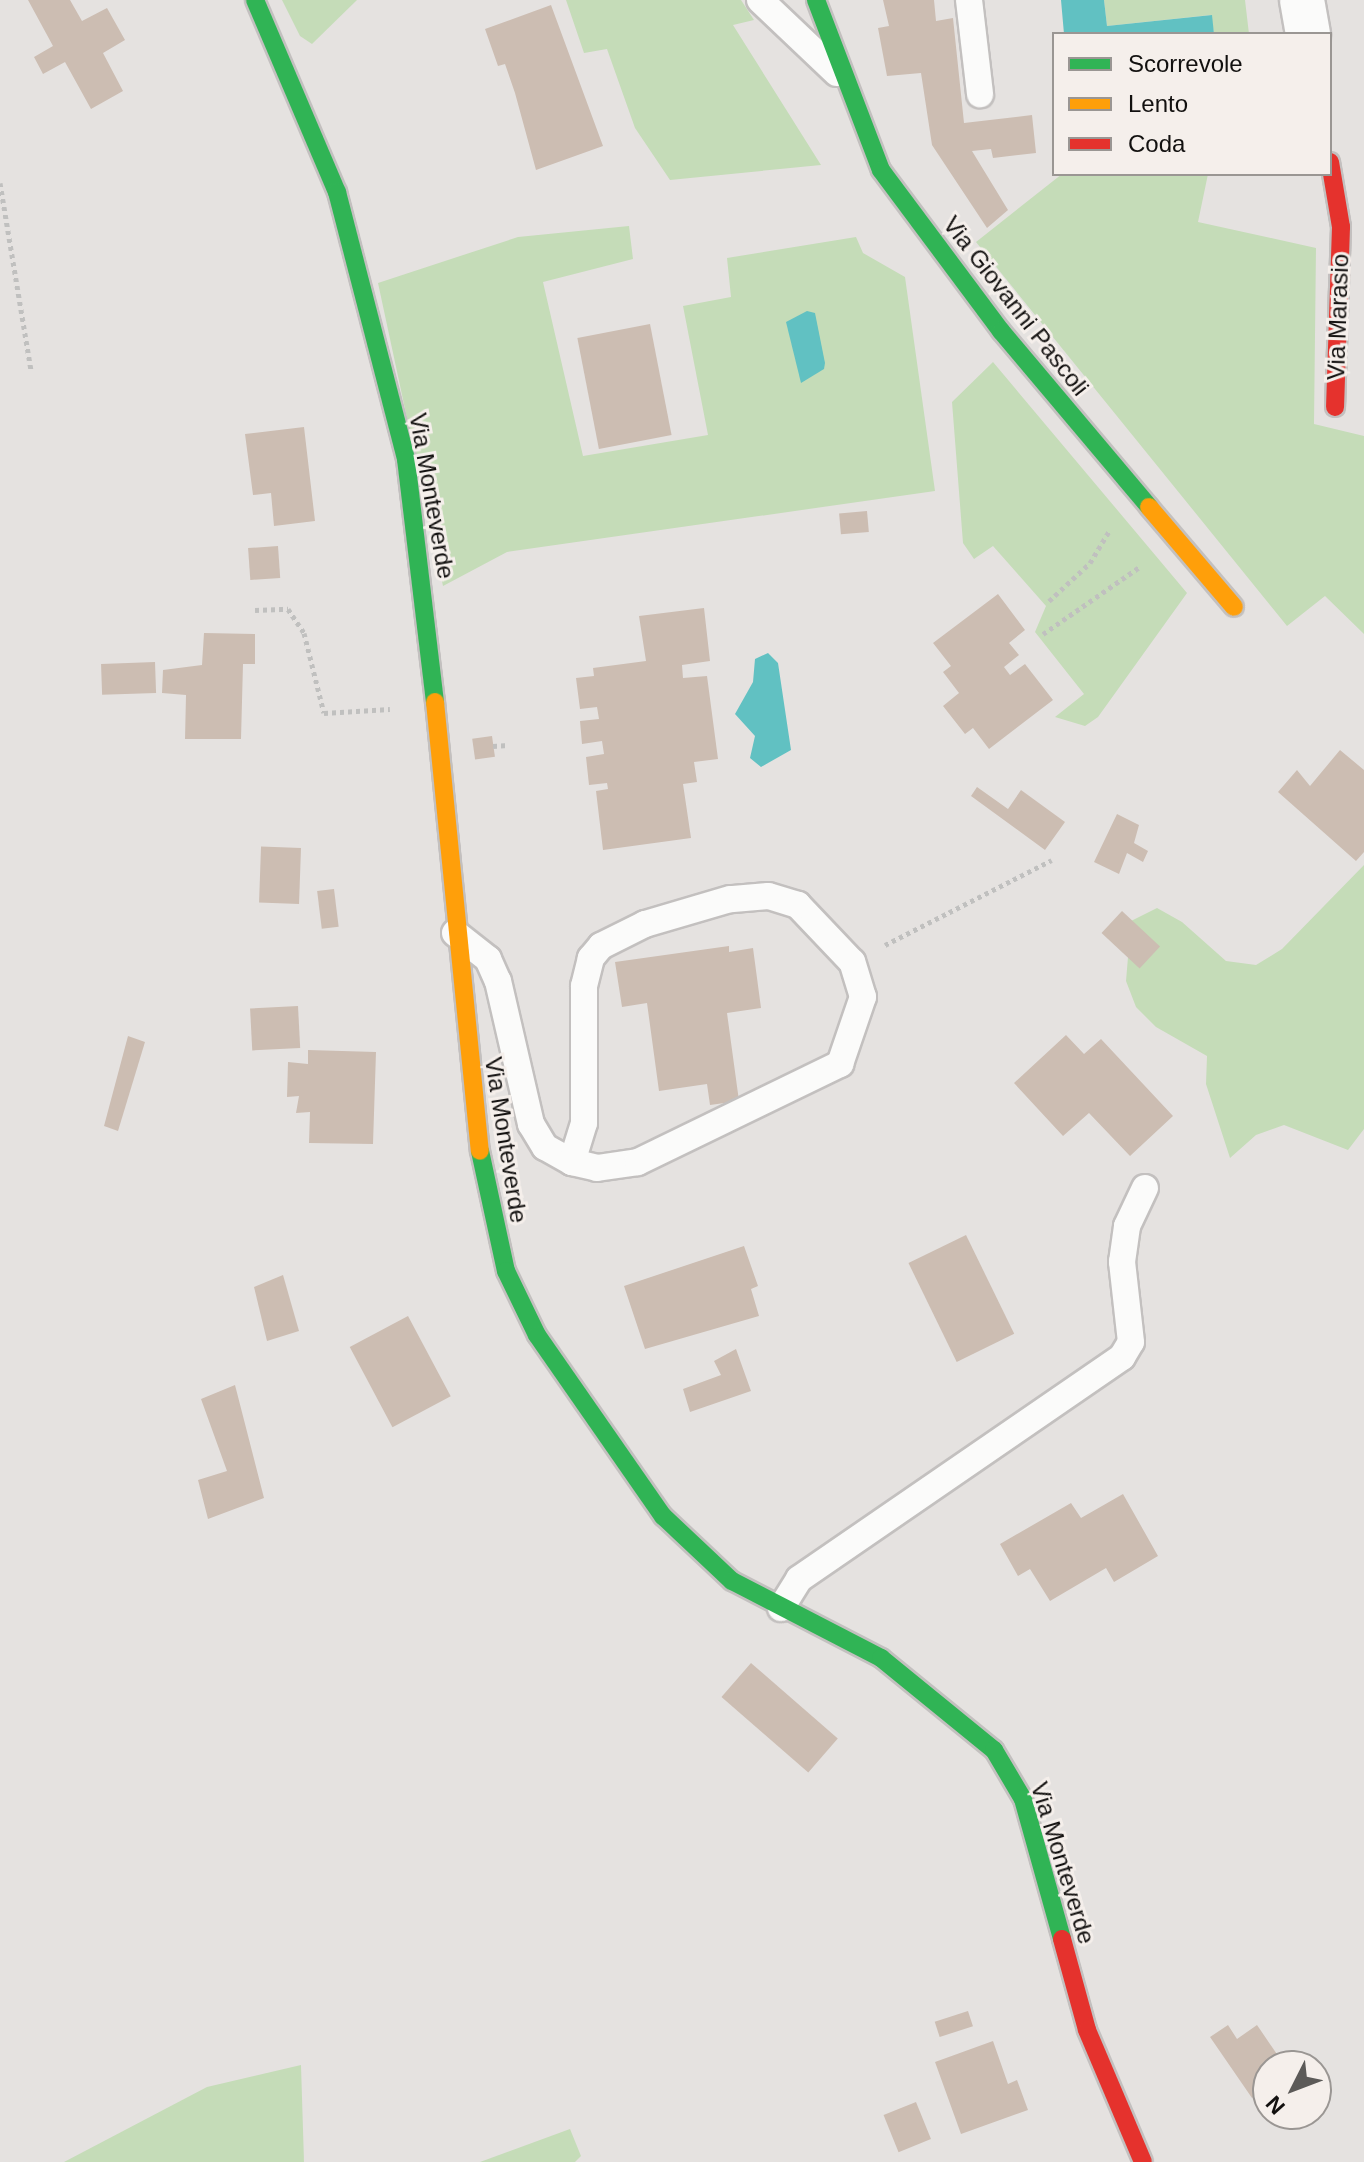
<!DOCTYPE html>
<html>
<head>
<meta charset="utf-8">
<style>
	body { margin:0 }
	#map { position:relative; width:1364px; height:2162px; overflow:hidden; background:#e5e2e0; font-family:Helvetica,sans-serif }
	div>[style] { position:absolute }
	.green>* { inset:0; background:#c5dcb8 }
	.water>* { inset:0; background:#61c1c2 }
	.building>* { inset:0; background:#ccbdb2; transform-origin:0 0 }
	.path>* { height:5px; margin-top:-2.5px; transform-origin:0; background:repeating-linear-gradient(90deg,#c0c0bf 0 4px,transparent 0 8px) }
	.roads { filter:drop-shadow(2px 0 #c3c0bf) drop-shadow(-2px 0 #c3c0bf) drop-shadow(0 2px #c3c0bf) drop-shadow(0 -2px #c3c0bf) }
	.lane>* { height:26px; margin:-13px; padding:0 13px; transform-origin:13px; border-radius:13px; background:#fbfbfa }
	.street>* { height:44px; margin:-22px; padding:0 22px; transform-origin:22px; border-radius:22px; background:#fbfbfa }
	.fast>* { height:18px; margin:-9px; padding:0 9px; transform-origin:9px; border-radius:9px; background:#30b455 }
	.slow>* { height:18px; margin:-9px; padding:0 9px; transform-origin:9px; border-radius:9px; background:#ff9f0a }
	.jam>* { height:18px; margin:-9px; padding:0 9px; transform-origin:9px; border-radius:9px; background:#e5322d }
	span { translate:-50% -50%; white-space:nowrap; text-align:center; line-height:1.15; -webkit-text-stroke:6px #f5efeb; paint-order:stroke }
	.street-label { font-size:24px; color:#12100f }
	.legend { position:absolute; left:1052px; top:32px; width:280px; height:144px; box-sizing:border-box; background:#f5efeb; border:2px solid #9a9693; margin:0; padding:10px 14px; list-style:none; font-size:24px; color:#12100f }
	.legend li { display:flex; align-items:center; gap:16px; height:40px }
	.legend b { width:40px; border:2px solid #9a9693 }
	.north { position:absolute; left:1252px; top:2050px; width:80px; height:80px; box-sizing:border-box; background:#f5efeb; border:2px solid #9a9693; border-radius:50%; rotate:228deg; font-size:22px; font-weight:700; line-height:32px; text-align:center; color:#12100f }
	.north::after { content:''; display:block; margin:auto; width:28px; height:36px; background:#5c5a58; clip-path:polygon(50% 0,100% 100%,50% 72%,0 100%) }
</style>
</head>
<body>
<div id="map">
	<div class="green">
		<div style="clip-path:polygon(282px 0,357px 0,312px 44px,300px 36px)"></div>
		<div style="clip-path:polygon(566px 0,741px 0,754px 20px,733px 25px,821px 165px,670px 180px,635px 128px,607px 49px,584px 53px)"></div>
		<div style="clip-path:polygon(1104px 0,1245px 0,1249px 34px,1214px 34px,1211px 15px,1107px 26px)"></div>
		<div style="clip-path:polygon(1062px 174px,1208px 174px,1198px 222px,1316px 248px,1314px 424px,1364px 436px,1364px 634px,1325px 596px,1287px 626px,976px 242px)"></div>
		<div style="clip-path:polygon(629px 226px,633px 259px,543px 282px,583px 456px,708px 435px,683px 306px,731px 297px,727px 258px,856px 237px,863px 253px,905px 277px,935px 491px,507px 552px,443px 586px,378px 283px,518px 237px)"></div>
		<div style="clip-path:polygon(993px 362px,1187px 593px,1098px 717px,1085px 726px,1055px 717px,1084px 694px,1035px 632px,1046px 606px,993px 546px,974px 559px,963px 543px,952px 402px)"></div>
		<div style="clip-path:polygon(1364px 865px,1364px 1129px,1348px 1150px,1284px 1125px,1256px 1135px,1230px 1158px,1206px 1084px,1207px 1056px,1156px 1027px,1136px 1007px,1126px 981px,1131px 921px,1157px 908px,1182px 922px,1226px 961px,1256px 965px,1282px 949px)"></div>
		<div style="clip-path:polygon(301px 2065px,304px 2162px,64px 2162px,207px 2087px)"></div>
		<div style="clip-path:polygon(570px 2129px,581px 2156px,575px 2162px,480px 2162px)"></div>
	</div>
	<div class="water">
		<div style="clip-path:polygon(1061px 0,1104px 0,1107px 26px,1212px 15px,1214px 34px,1064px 34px)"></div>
		<div style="clip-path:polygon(807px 311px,815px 313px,825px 363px,824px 369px,801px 383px,786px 322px)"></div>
		<div style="clip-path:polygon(768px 653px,778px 663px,791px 750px,761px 767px,750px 758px,755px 736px,735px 714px,753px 682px,755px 659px)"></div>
	</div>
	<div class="building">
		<div style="clip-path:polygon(28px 0,70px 0,82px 21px,107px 8px,125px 40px,103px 53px,123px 91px,91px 109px,65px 62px,43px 74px,34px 57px,53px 46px)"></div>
		<div style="clip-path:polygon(883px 0,934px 0,936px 21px,953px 18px,964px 123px,1032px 115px,1036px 153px,993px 158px,991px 149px,972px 151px,1008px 210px,987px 228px,932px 145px,921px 73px,887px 76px,878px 28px,889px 26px)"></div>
		<div style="clip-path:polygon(551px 5px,603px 146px,536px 170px,515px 93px,505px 64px,498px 66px,485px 29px)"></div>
		<div style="left:650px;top:324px;width:113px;height:74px;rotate:79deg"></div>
		<div style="clip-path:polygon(304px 427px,315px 521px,274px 526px,271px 493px,253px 495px,245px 434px)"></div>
		<div style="left:867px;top:511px;width:21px;height:28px;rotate:85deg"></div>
		<div style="left:278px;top:546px;width:32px;height:30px;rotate:86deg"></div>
		<div style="clip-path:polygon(998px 594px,1025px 630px,1009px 643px,1019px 655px,1004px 667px,1010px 675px,1025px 664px,1053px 700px,989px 749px,973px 728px,965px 734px,943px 706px,959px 693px,943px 672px,951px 666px,933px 643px)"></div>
		<div style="clip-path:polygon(704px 608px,710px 661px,682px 665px,683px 678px,707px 676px,718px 759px,694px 762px,697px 782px,683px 784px,691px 838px,603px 850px,596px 791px,608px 789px,607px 783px,589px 785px,586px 757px,604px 754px,602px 741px,582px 744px,580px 721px,599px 719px,597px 707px,580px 709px,576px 678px,594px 676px,593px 668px,646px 661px,639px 616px)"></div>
		<div style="clip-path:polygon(204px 633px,255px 634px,255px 664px,243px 664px,241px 739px,185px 739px,186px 695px,162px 693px,163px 670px,202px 665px)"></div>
		<div style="left:155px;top:662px;width:31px;height:54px;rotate:88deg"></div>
		<div style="left:492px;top:736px;width:21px;height:20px;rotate:82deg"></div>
		<div style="clip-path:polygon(1340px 750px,1364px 770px,1364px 852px,1356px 861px,1278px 792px,1297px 770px,1310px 786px)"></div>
		<div style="clip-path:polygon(977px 787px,1008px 809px,1021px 790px,1065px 822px,1045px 850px,971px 796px)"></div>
		<div style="clip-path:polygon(1117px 814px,1139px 825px,1134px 843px,1148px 851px,1143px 862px,1127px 853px,1119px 874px,1094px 862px)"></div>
		<div style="left:301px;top:848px;width:56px;height:40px;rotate:92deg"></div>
		<div style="left:334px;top:889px;width:38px;height:17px;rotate:83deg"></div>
		<div style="left:1122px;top:911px;width:52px;height:30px;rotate:43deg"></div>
		<div style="clip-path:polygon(729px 946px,729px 952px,753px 948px,761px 1008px,727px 1013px,739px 1101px,710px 1105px,707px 1084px,659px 1091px,647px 1003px,622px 1007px,615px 962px)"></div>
		<div style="left:298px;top:1006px;width:42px;height:48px;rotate:87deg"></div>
		<div style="clip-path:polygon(1066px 1035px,1084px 1054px,1101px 1039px,1173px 1116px,1130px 1156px,1089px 1113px,1063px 1136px,1014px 1083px)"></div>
		<div style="clip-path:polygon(128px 1036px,145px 1042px,118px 1131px,104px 1126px)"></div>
		<div style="clip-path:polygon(308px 1050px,376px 1052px,373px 1144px,309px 1143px,310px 1112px,296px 1113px,299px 1096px,287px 1097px,288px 1062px,308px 1064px)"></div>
		<div style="left:966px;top:1235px;width:110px;height:64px;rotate:64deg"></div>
		<div style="clip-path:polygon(744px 1246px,758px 1286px,751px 1289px,759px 1316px,645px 1349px,624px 1286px)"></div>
		<div style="clip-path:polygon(283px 1275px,299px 1331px,267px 1341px,254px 1287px)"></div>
		<div style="left:408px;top:1316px;width:91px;height:66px;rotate:62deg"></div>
		<div style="clip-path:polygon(736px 1349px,751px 1391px,690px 1412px,683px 1389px,721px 1375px,714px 1361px)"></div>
		<div style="clip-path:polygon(235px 1385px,264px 1498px,208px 1519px,198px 1480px,227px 1471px,201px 1399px)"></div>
		<div style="clip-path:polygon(1123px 1494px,1158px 1556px,1114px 1582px,1106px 1568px,1050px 1601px,1030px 1569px,1018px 1576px,1000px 1544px,1071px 1503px,1081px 1518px)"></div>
		<div style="left:751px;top:1663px;width:115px;height:45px;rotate:41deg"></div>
		<div style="left:968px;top:2011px;width:16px;height:35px;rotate:72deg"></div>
		<div style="clip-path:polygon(1228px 2025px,1237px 2039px,1257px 2025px,1285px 2066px,1268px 2066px,1268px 2086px,1252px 2098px,1210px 2037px)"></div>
		<div style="clip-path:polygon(993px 2041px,1008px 2084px,1017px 2080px,1028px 2110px,961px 2134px,935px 2062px)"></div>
		<div style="left:916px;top:2102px;width:40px;height:35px;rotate:68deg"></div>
	</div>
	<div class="path">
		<div style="left:0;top:183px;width:191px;rotate:80.6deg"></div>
		<div style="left:1049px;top:601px;width:56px;rotate:-42.8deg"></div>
		<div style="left:1090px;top:563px;width:39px;rotate:-59deg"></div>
		<div style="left:255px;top:610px;width:33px;rotate:-2deg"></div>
		<div style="left:288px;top:609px;width:29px;rotate:56deg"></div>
		<div style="left:304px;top:633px;width:82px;rotate:76deg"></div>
		<div style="left:324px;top:713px;width:66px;rotate:-3.5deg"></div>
		<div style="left:1043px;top:634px;width:119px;rotate:-34.8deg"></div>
		<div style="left:493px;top:746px;width:15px;rotate:-4deg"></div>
		<div style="left:885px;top:945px;width:187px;rotate:-27deg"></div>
	</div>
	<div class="roads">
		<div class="lane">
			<div style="left:760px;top:0;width:106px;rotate:43.5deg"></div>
			<div style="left:969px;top:0;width:95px;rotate:83.3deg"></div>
			<div style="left:455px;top:933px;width:42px;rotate:38.2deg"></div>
			<div style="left:488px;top:959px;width:24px;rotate:66deg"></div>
			<div style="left:498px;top:981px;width:147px;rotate:77deg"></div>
			<div style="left:531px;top:1124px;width:27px;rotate:59deg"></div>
			<div style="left:545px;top:1147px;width:31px;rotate:29deg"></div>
			<div style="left:572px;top:1162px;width:26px;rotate:13deg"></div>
			<div style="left:597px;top:1168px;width:41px;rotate:-8.3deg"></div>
			<div style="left:638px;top:1162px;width:225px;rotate:-25.9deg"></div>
			<div style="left:840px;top:1064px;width:71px;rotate:-71.1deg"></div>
			<div style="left:863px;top:997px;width:37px;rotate:-107deg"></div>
			<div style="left:852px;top:962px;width:79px;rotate:-133.5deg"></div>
			<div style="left:798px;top:905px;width:31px;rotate:-163deg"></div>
			<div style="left:768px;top:896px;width:38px;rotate:175deg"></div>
			<div style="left:730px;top:899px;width:89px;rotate:163.6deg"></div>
			<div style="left:645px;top:924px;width:49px;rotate:153.4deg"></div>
			<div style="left:601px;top:946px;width:16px;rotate:130deg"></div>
			<div style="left:591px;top:958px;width:29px;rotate:104deg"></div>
			<div style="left:584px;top:986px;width:137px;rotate:90deg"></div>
			<div style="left:584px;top:1123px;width:41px;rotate:107.1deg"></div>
			<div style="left:781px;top:1608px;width:34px;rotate:-58deg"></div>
			<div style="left:799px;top:1579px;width:392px;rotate:-34.5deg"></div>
			<div style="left:1122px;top:1357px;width:17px;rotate:-59deg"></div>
			<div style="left:1131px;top:1342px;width:81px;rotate:-96.4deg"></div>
			<div style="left:1122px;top:1262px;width:36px;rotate:-82deg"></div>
			<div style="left:1127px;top:1226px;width:42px;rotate:-64.7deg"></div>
		</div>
		<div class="street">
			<div style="left:1302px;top:0;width:35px;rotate:80deg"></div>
		</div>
		<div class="fast">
			<div style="left:255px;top:0;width:209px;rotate:66.9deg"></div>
			<div style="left:337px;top:192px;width:276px;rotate:75.5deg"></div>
			<div style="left:406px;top:459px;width:245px;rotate:83.2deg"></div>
			<div style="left:816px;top:0;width:182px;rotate:69.1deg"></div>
			<div style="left:881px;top:170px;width:201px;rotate:53.3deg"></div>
			<div style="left:1001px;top:331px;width:230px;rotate:49.9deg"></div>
			<div style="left:480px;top:1151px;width:123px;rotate:77.8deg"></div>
			<div style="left:506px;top:1271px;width:71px;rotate:64.2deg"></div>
			<div style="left:537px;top:1335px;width:221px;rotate:55.2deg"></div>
			<div style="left:663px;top:1516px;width:95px;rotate:43.3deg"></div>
			<div style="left:732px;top:1581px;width:168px;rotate:27.3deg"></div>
			<div style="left:881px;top:1658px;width:146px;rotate:39.2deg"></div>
			<div style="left:994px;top:1750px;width:57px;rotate:59.4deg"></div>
			<div style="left:1023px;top:1799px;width:145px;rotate:74.4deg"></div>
		</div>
		<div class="slow">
			<div style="left:1149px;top:507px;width:131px;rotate:49.6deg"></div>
			<div style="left:435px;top:702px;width:451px;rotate:84.3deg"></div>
		</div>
		<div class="jam">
			<div style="left:1330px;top:162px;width:66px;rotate:80.4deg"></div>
			<div style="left:1341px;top:227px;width:180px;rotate:91.9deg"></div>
			<div style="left:1062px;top:1939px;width:94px;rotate:74.6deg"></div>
			<div style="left:1087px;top:2030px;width:143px;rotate:67deg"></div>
		</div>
	</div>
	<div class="street-label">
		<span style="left:1016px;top:306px;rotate:52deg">Via Giovanni Pascoli</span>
		<span style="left:1338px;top:317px;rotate:-88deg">Via Marasio</span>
		<span style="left:432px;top:496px;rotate:80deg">Via Monteverde</span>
		<span style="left:506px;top:1140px;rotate:81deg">Via Monteverde</span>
		<span style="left:1063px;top:1863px;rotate:73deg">Via Monteverde</span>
	</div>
	<ul class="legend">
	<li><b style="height:10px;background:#30b455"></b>Scorrevole</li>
	<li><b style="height:10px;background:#ff9f0a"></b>Lento</li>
	<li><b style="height:10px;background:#e5322d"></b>Coda</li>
	</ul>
	<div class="north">N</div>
</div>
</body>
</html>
